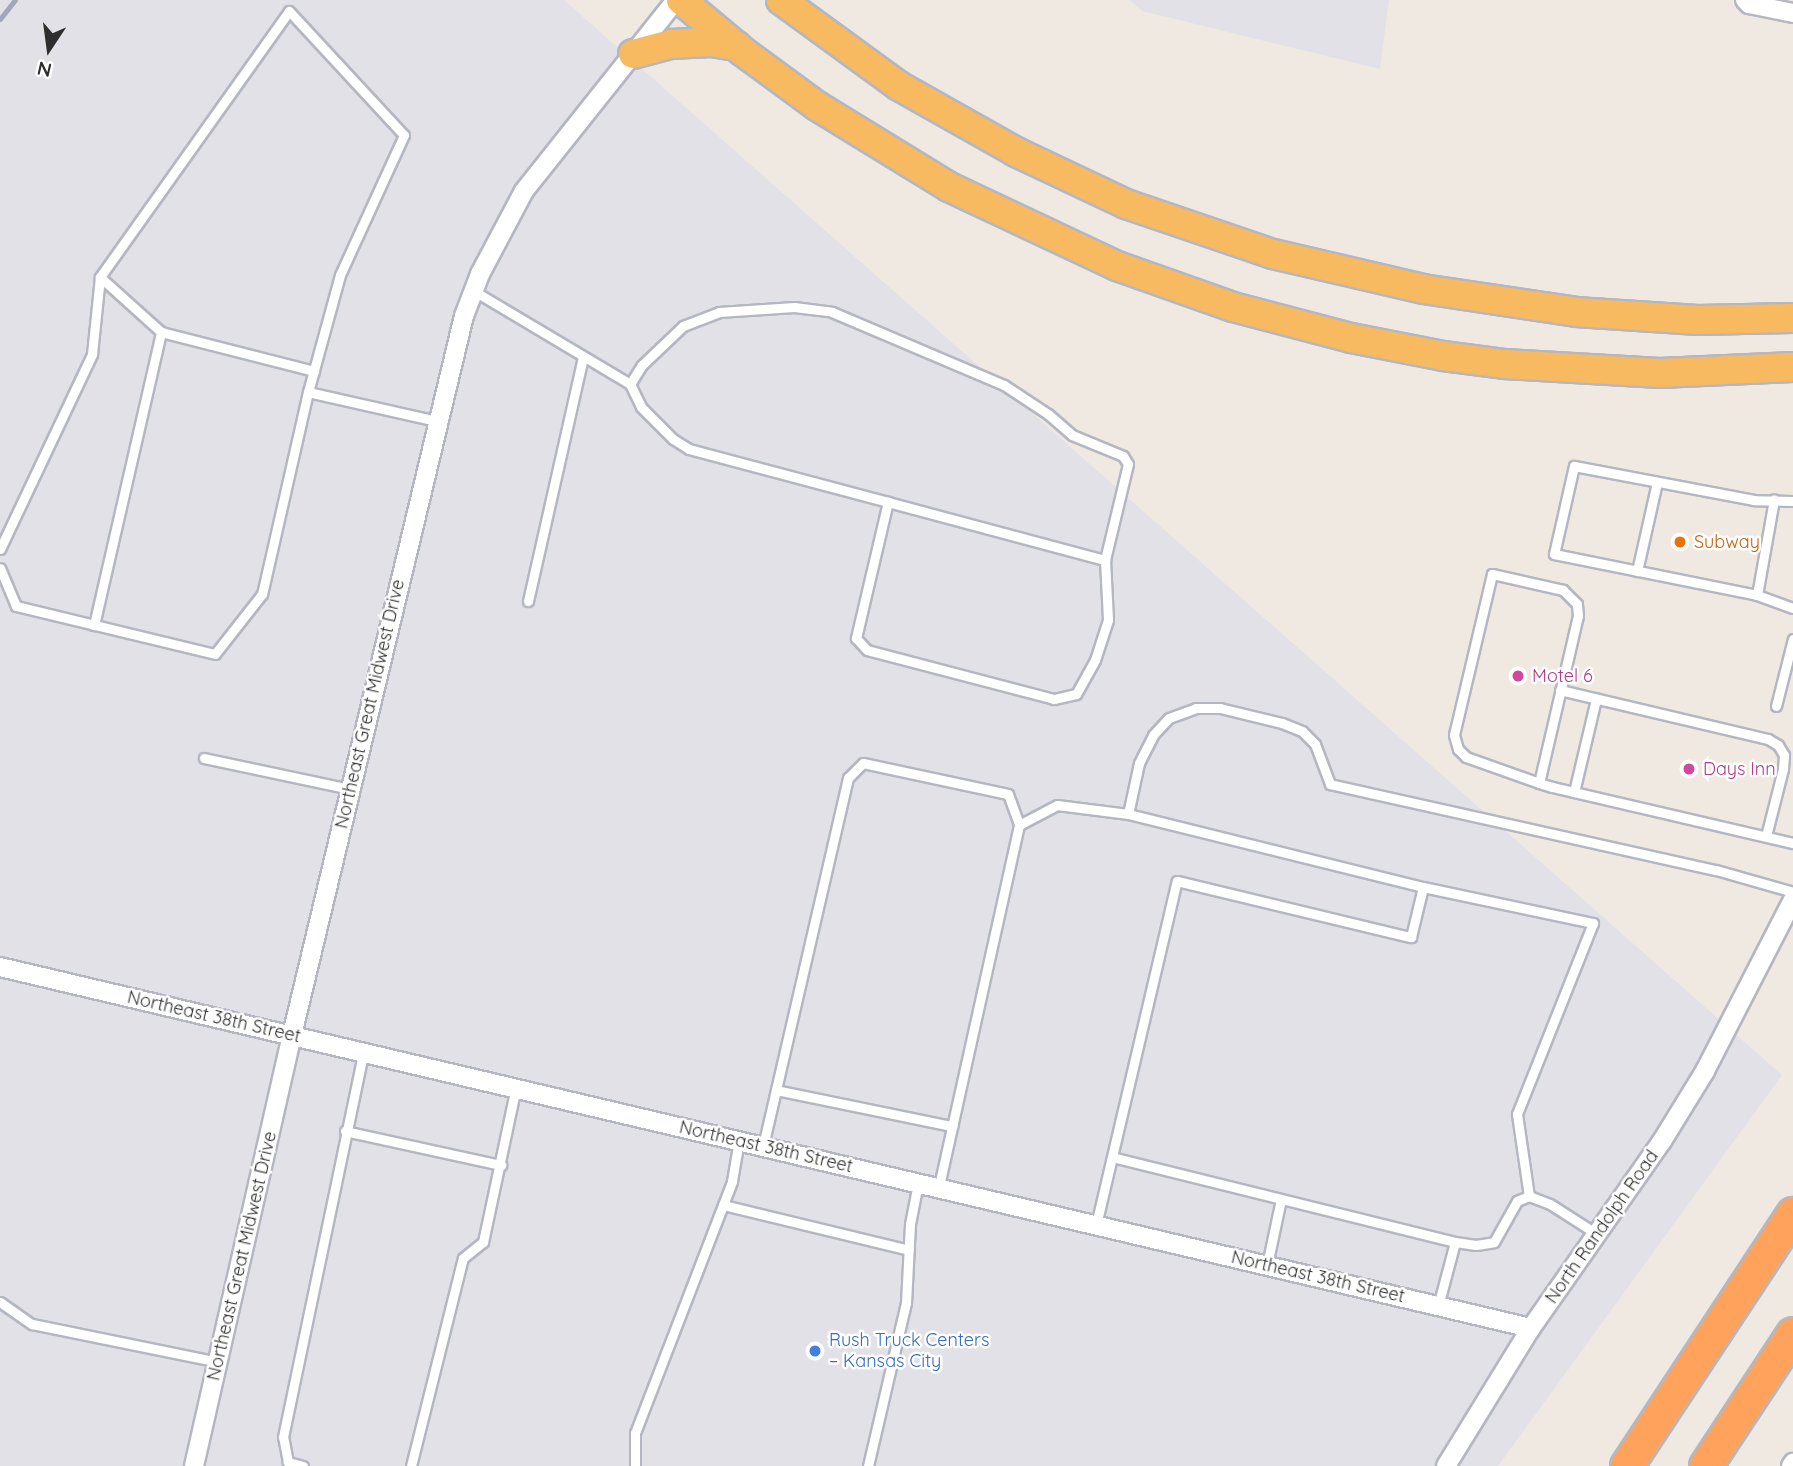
<!DOCTYPE html>
<html>
<head>
<meta charset="utf-8">
<style>
	body { margin:0 }
	#map { position:relative; width:1793px; height:1466px; overflow:hidden; background:#efe9e1; font-family:Quicksand,sans-serif }
	div>[style] { position:absolute }
	.industrial>* { inset:0; background:#e3e1e8 }
	.roads { filter:drop-shadow(2px 0 #b4b7c1) drop-shadow(-2px 0 #b4b7c1) drop-shadow(0 2px #b4b7c1) drop-shadow(0 -2px #b4b7c1) }
	.service>* { height:9px; margin:-4.5px; padding:0 4.5px; transform-origin:4.5px; border-radius:4.5px; background:#fff }
	.minor>* { height:18px; margin:-9px; padding:0 9px; transform-origin:9px; border-radius:9px; background:#fff }
	.trunk>* { height:28px; margin:-14px; padding:0 14px; transform-origin:14px; border-radius:14px; background:#f8ba60 }
	.motorway>* { height:32px; margin:-16px; padding:0 16px; transform-origin:16px; border-radius:16px; background:#ffa35c }
	.rail>* { height:5px; margin:-2.5px; padding:0 2.5px; transform-origin:2.5px; border-radius:2.5px; background:#a3a6b8 }
	.dots>* { width:19px; height:19px; translate:-50% -50%; box-sizing:border-box; border:4px solid #fff; border-radius:50% }
	span { translate:-50% -50%; white-space:nowrap; text-align:center; line-height:1.15; -webkit-text-stroke:5px #fff; paint-order:stroke }
	.food-label { font-size:18px; color:#c56008 }
	.left { translate:0 -50%; text-align:left }
	.hotel-label { font-size:18px; color:#b23c85 }
	.street-label { font-size:18px; color:#2e2e2e }
	.shop-label { font-size:18px; color:#366cbe }
	.north { position:absolute; left:14px; top:14px; width:70px; height:70px; -webkit-text-stroke:5px #fff; paint-order:stroke; rotate:193deg; font-size:19px; font-weight:700; line-height:28px; text-align:center; color:#2e2e2e }
	.north::after { content:''; display:block; margin:auto; width:24px; height:32px; background:#2e2e2e; clip-path:polygon(50% 0,100% 100%,50% 72%,0 100%) }
</style>
</head>
<body>
<div id="map">
	<div class="industrial">
		<div style="clip-path:polygon(0 0,564px 0,1782px 1075px,1498px 1466px,0 1466px)"></div>
		<div style="clip-path:polygon(1130px 0,1389px 0,1380px 69px,1142px 11px)"></div>
	</div>
	<div class="roads">
		<div class="service">
			<div style="left:100px;top:277px;width:82px;rotate:42deg"></div>
			<div style="left:474px;top:291px;width:182px;rotate:30.8deg"></div>
			<div style="left:630px;top:384px;width:25px;rotate:64deg"></div>
			<div style="left:641px;top:407px;width:45px;rotate:45deg"></div>
			<div style="left:673px;top:439px;width:19px;rotate:32deg"></div>
			<div style="left:689px;top:449px;width:206px;rotate:14.9deg"></div>
			<div style="left:888px;top:502px;width:225px;rotate:15deg"></div>
			<div style="left:1105px;top:560px;width:60px;rotate:87.1deg"></div>
			<div style="left:1108px;top:620px;width:42px;rotate:108deg"></div>
			<div style="left:1095px;top:660px;width:39px;rotate:119deg"></div>
			<div style="left:1076px;top:694px;width:23px;rotate:167deg"></div>
			<div style="left:1054px;top:699px;width:193px;rotate:-165.3deg"></div>
			<div style="left:867px;top:650px;width:16px;rotate:-133deg"></div>
			<div style="left:856px;top:638px;width:140px;rotate:-76.8deg"></div>
			<div style="left:630px;top:384px;width:22px;rotate:-58deg"></div>
			<div style="left:642px;top:365px;width:57px;rotate:-43.6deg"></div>
			<div style="left:683px;top:326px;width:39px;rotate:-21deg"></div>
			<div style="left:719px;top:312px;width:75px;rotate:-3.8deg"></div>
			<div style="left:794px;top:307px;width:38px;rotate:7deg"></div>
			<div style="left:832px;top:312px;width:187px;rotate:23deg"></div>
			<div style="left:1004px;top:385px;width:53px;rotate:33.4deg"></div>
			<div style="left:1048px;top:414px;width:32px;rotate:41deg"></div>
			<div style="left:1072px;top:435px;width:55px;rotate:22.4deg"></div>
			<div style="left:1123px;top:456px;width:9px;rotate:58deg"></div>
			<div style="left:1128px;top:464px;width:99px;rotate:103.5deg"></div>
			<div style="left:308px;top:392px;width:132px;rotate:12.7deg"></div>
			<div style="left:1793px;top:501px;width:39px;rotate:-179deg"></div>
			<div style="left:1754px;top:500px;width:183px;rotate:-169.3deg"></div>
			<div style="left:1574px;top:466px;width:90px;rotate:102.8deg"></div>
			<div style="left:1554px;top:554px;width:207px;rotate:11.4deg"></div>
			<div style="left:1757px;top:595px;width:38px;rotate:20deg"></div>
			<div style="left:0;top:549px;width:216px;rotate:-64.7deg"></div>
			<div style="left:92px;top:354px;width:77px;rotate:-84.1deg"></div>
			<div style="left:100px;top:277px;width:326px;rotate:-54.6deg"></div>
			<div style="left:289px;top:11px;width:169px;rotate:47.2deg"></div>
			<div style="left:404px;top:135px;width:154px;rotate:114.6deg"></div>
			<div style="left:340px;top:275px;width:121px;rotate:105.3deg"></div>
			<div style="left:308px;top:392px;width:207px;rotate:102.8deg"></div>
			<div style="left:262px;top:594px;width:76px;rotate:128.1deg"></div>
			<div style="left:215px;top:654px;width:205px;rotate:-166.4deg"></div>
			<div style="left:16px;top:606px;width:41px;rotate:-112.8deg"></div>
			<div style="left:1637px;top:571px;width:91px;rotate:-77.3deg"></div>
			<div style="left:1757px;top:595px;width:97px;rotate:-79.9deg"></div>
			<div style="left:528px;top:601px;width:250px;rotate:-77.3deg"></div>
			<div style="left:94px;top:625px;width:301px;rotate:-77.1deg"></div>
			<div style="left:161px;top:332px;width:158px;rotate:14.3deg"></div>
			<div style="left:1560px;top:690px;width:214px;rotate:13.3deg"></div>
			<div style="left:1768px;top:739px;width:12px;rotate:31deg"></div>
			<div style="left:1778px;top:745px;width:12px;rotate:59deg"></div>
			<div style="left:1784px;top:755px;width:14px;rotate:94deg"></div>
			<div style="left:1783px;top:769px;width:69px;rotate:104.2deg"></div>
			<div style="left:1776px;top:706px;width:69px;rotate:-75.8deg"></div>
			<div style="left:204px;top:758px;width:149px;rotate:12deg"></div>
			<div style="left:1539px;top:783px;width:171px;rotate:-76.9deg"></div>
			<div style="left:1578px;top:616px;width:12px;rotate:-95deg"></div>
			<div style="left:1577px;top:604px;width:20px;rotate:-135deg"></div>
			<div style="left:1563px;top:590px;width:73px;rotate:-167.3deg"></div>
			<div style="left:1492px;top:574px;width:165px;rotate:103.3deg"></div>
			<div style="left:1454px;top:735px;width:15px;rotate:74deg"></div>
			<div style="left:1458px;top:749px;width:11px;rotate:45deg"></div>
			<div style="left:1466px;top:757px;width:77px;rotate:19.6deg"></div>
			<div style="left:1539px;top:783px;width:14px;rotate:17deg"></div>
			<div style="left:1552px;top:787px;width:247px;rotate:13.1deg"></div>
			<div style="left:1574px;top:792px;width:96px;rotate:-76.7deg"></div>
			<div style="left:1019px;top:825px;width:43px;rotate:-27.8deg"></div>
			<div style="left:1057px;top:805px;width:72px;rotate:7.2deg"></div>
			<div style="left:1423px;top:887px;width:304px;rotate:-166.1deg"></div>
			<div style="left:1128px;top:814px;width:52px;rotate:-77.8deg"></div>
			<div style="left:1139px;top:763px;width:31px;rotate:-63deg"></div>
			<div style="left:1153px;top:735px;width:23px;rotate:-47deg"></div>
			<div style="left:1169px;top:718px;width:29px;rotate:-20deg"></div>
			<div style="left:1196px;top:708px;width:24px"></div>
			<div style="left:1220px;top:708px;width:64px;rotate:13.6deg"></div>
			<div style="left:1282px;top:723px;width:22px;rotate:22deg"></div>
			<div style="left:1302px;top:731px;width:18px;rotate:45deg"></div>
			<div style="left:1315px;top:744px;width:43px;rotate:69.4deg"></div>
			<div style="left:1330px;top:784px;width:395px;rotate:12.6deg"></div>
			<div style="left:1716px;top:870px;width:80px;rotate:15.9deg"></div>
			<div style="left:776px;top:1090px;width:180px;rotate:11.6deg"></div>
			<div style="left:345px;top:1131px;width:160px;rotate:12.3deg"></div>
			<div style="left:763px;top:1146px;width:378px;rotate:-77deg"></div>
			<div style="left:848px;top:778px;width:21px;rotate:-45deg"></div>
			<div style="left:863px;top:763px;width:148px;rotate:12.1deg"></div>
			<div style="left:1008px;top:794px;width:33px;rotate:70deg"></div>
			<div style="left:1019px;top:825px;width:371px;rotate:102.5deg"></div>
			<div style="left:1112px;top:1157px;width:353px;rotate:13.9deg"></div>
			<div style="left:1455px;top:1242px;width:21px;rotate:8deg"></div>
			<div style="left:1476px;top:1245px;width:18px;rotate:-9deg"></div>
			<div style="left:1494px;top:1242px;width:47px;rotate:-60.7deg"></div>
			<div style="left:1517px;top:1201px;width:13px;rotate:-23deg"></div>
			<div style="left:1529px;top:1196px;width:22px;rotate:21deg"></div>
			<div style="left:1550px;top:1204px;width:56px;rotate:32.6deg"></div>
			<div style="left:723px;top:1205px;width:191px;rotate:13.6deg"></div>
			<div style="left:1096px;top:1225px;width:353px;rotate:-76.8deg"></div>
			<div style="left:1177px;top:881px;width:241px;rotate:13.5deg"></div>
			<div style="left:1411px;top:937px;width:51px;rotate:-76.5deg"></div>
			<div style="left:1423px;top:887px;width:174px;rotate:12deg"></div>
			<div style="left:1593px;top:923px;width:206px;rotate:111.7deg"></div>
			<div style="left:1517px;top:1114px;width:83px;rotate:81.7deg"></div>
			<div style="left:1267px;top:1265px;width:67px;rotate:-78deg"></div>
			<div style="left:0;top:1302px;width:39px;rotate:35deg"></div>
			<div style="left:32px;top:1324px;width:190px;rotate:11.5deg"></div>
			<div style="left:1438px;top:1306px;width:66px;rotate:-75.1deg"></div>
			<div style="left:303px;top:1466px;width:16px;rotate:-165deg"></div>
			<div style="left:288px;top:1462px;width:25px;rotate:-101deg"></div>
			<div style="left:283px;top:1437px;width:391px;rotate:-78.2deg"></div>
			<div style="left:411px;top:1466px;width:214px;rotate:-76deg"></div>
			<div style="left:463px;top:1258px;width:26px;rotate:-39deg"></div>
			<div style="left:483px;top:1242px;width:158px;rotate:-78deg"></div>
			<div style="left:635px;top:1466px;width:33px;rotate:-90deg"></div>
			<div style="left:635px;top:1433px;width:270px;rotate:-68.9deg"></div>
			<div style="left:732px;top:1181px;width:42px;rotate:-80.3deg"></div>
			<div style="left:868px;top:1466px;width:167px;rotate:-76.9deg"></div>
			<div style="left:906px;top:1303px;width:79px;rotate:-87.1deg"></div>
			<div style="left:910px;top:1224px;width:42px;rotate:-79deg"></div>
		</div>
		<div class="minor">
			<div style="left:1745px;top:0;width:6px;rotate:45deg"></div>
			<div style="left:1749px;top:4px;width:45px;rotate:11.6deg"></div>
			<div style="left:0;top:967px;width:1573px;rotate:13.27deg"></div>
			<div style="left:194px;top:1466px;width:442px;rotate:-77.2deg"></div>
			<div style="left:292px;top:1035px;width:739px;rotate:-76.55deg"></div>
			<div style="left:464px;top:316px;width:45px;rotate:-69.1deg"></div>
			<div style="left:480px;top:274px;width:94px;rotate:-62.1deg"></div>
			<div style="left:524px;top:191px;width:244px;rotate:-51.5deg"></div>
			<div style="left:1446px;top:1466px;width:162px;rotate:-58.4deg"></div>
			<div style="left:1531px;top:1328px;width:228px;rotate:-55deg"></div>
			<div style="left:1662px;top:1141px;width:82px;rotate:-58.4deg"></div>
			<div style="left:1705px;top:1071px;width:192px;rotate:-62.8deg"></div>
			<div style="left:1791px;top:1466px;width:4px;rotate:-56deg"></div>
		</div>
		<div class="trunk">
			<div style="left:681px;top:0;width:80px;rotate:39.9deg"></div>
			<div style="left:742px;top:51px;width:93px;rotate:36.3deg"></div>
			<div style="left:817px;top:106px;width:155px;rotate:31.5deg"></div>
			<div style="left:949px;top:187px;width:186px;rotate:25.2deg"></div>
			<div style="left:1117px;top:266px;width:123px;rotate:19.5deg"></div>
			<div style="left:1233px;top:307px;width:122px;rotate:14.7deg"></div>
			<div style="left:1351px;top:338px;width:94px;rotate:11.1deg"></div>
			<div style="left:1443px;top:356px;width:63px;rotate:7.4deg"></div>
			<div style="left:1505px;top:364px;width:155px;rotate:3.3deg"></div>
			<div style="left:1660px;top:373px;width:133px;rotate:-2.6deg"></div>
			<div style="left:781px;top:0;width:146px;rotate:36.1deg"></div>
			<div style="left:899px;top:86px;width:134px;rotate:29.4deg"></div>
			<div style="left:1016px;top:152px;width:122px;rotate:25.3deg"></div>
			<div style="left:1126px;top:204px;width:155px;rotate:18.8deg"></div>
			<div style="left:1273px;top:254px;width:154px;rotate:13.1deg"></div>
			<div style="left:1423px;top:289px;width:155px;rotate:8.5deg"></div>
			<div style="left:1576px;top:312px;width:122px;rotate:3.8deg"></div>
			<div style="left:1698px;top:320px;width:95px;rotate:-1.2deg"></div>
			<div style="left:633px;top:54px;width:39px;rotate:-15deg"></div>
			<div style="left:671px;top:44px;width:40px;rotate:-2.9deg"></div>
			<div style="left:711px;top:42px;width:26px;rotate:9deg"></div>
		</div>
		<div class="motorway">
			<div style="left:1627px;top:1466px;width:302px;rotate:-56.6deg"></div>
			<div style="left:1706px;top:1466px;width:158px;rotate:-56.6deg"></div>
		</div>
	</div>
	<div class="rail">
		<div style="left:0;top:19px;width:24px;rotate:-52deg"></div>
	</div>
	<div class="dots">
		<div style="left:1680px;top:542px;background:#e8710a"></div>
		<div style="left:1518px;top:676px;background:#d1479c"></div>
		<div style="left:1689px;top:769px;background:#d1479c"></div>
		<div style="left:815px;top:1351px;background:#3f7fe0"></div>
	</div>
	<div class="food-label">
		<span class="left" style="left:1694px;top:542px">Subway</span>
	</div>
	<div class="hotel-label">
		<span class="left" style="left:1532px;top:676px">Motel 6</span>
		<span class="left" style="left:1703px;top:769px">Days Inn</span>
	</div>
	<div class="street-label">
		<span style="left:370px;top:704px;rotate:-77deg">Northeast Great Midwest Drive</span>
		<span style="left:214px;top:1017px;rotate:13deg">Northeast 38th Street</span>
		<span style="left:766px;top:1147px;rotate:13deg">Northeast 38th Street</span>
		<span style="left:1602px;top:1227px;rotate:-55deg">North Randolph Road</span>
		<span style="left:242px;top:1256px;rotate:-77deg">Northeast Great Midwest Drive</span>
		<span style="left:1318px;top:1277px;rotate:13deg">Northeast 38th Street</span>
	</div>
	<div class="shop-label">
		<span class="left" style="left:829px;top:1351px">Rush Truck Centers<br>– Kansas City</span>
	</div>
	<div class="north">N</div>
</div>
</body>
</html>
